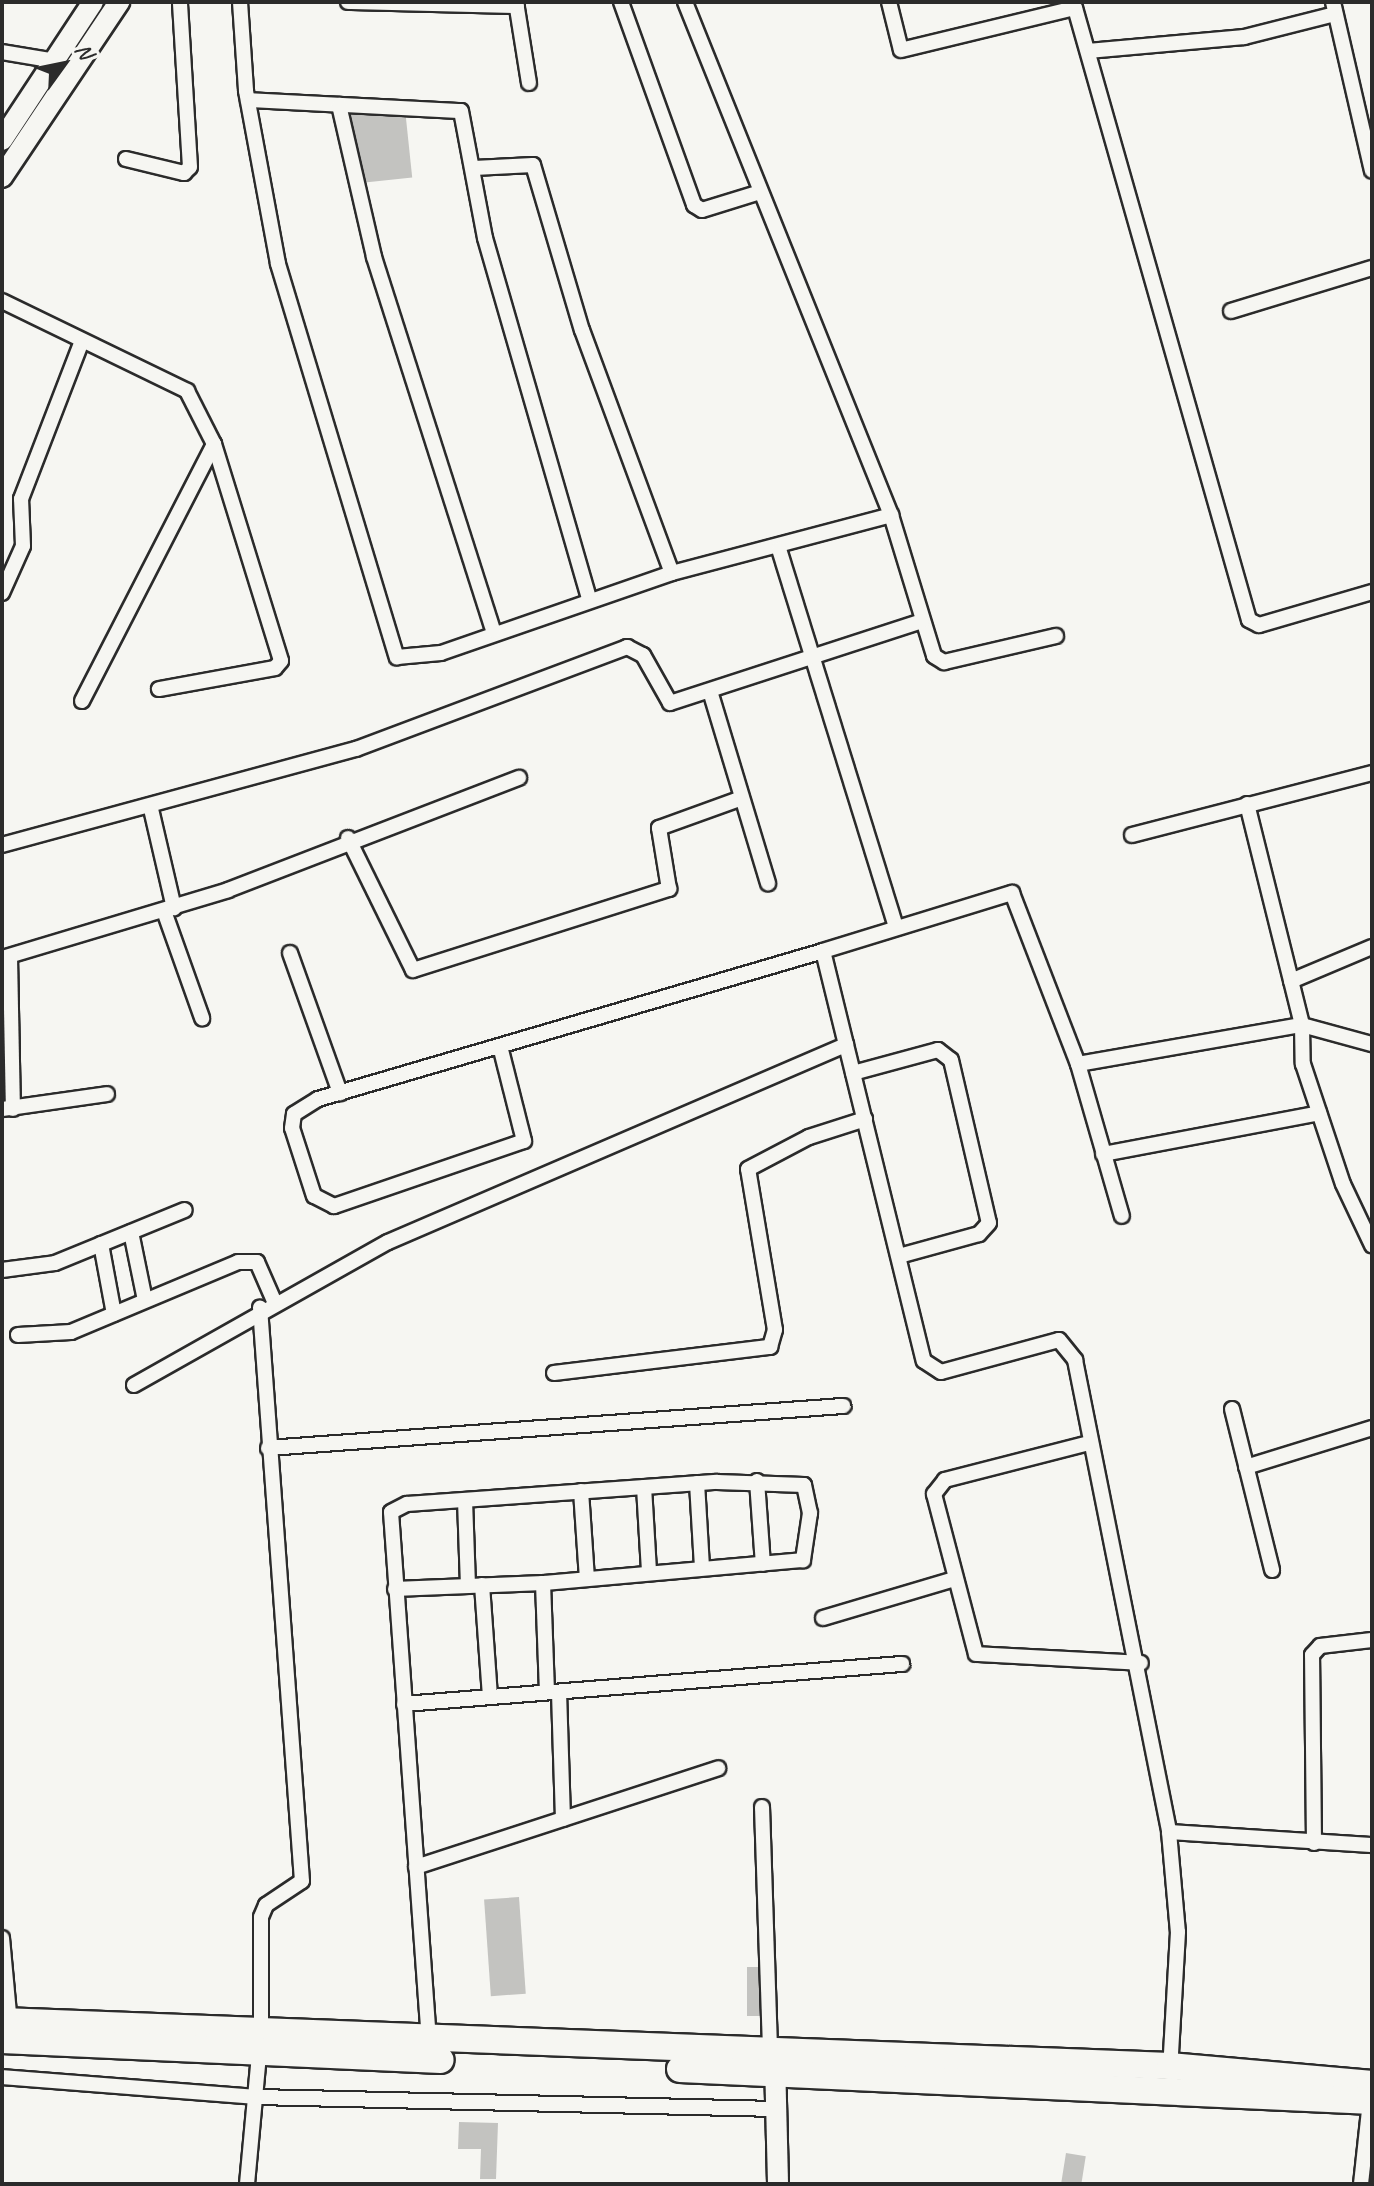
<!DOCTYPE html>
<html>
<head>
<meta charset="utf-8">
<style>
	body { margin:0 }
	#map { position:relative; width:1374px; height:2186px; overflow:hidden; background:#f6f6f2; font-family:Caveat,sans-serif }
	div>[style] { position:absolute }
	.building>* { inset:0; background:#c3c3c0; transform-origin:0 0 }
	.roads { filter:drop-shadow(2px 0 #2b2b2b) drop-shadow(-2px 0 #2b2b2b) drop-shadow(0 2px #2b2b2b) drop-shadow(0 -2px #2b2b2b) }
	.street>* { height:14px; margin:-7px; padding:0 7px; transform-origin:7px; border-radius:7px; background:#f6f6f2 }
	.secondary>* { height:20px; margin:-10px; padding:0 10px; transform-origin:10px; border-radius:10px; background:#f6f6f2 }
	.highway>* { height:26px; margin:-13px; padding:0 13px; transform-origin:13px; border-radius:13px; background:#f6f6f2 }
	span { translate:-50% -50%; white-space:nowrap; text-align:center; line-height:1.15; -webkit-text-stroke:7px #f6f6f2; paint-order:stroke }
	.frame { position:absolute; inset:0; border:4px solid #2b2b2b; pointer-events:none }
	.north { position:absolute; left:24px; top:24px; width:80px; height:80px; -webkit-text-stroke:6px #f6f6f2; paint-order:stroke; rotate:57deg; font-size:22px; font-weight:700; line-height:32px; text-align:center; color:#2b2b2b }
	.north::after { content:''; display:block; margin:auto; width:28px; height:36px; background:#2b2b2b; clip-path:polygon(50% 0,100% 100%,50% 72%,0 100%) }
</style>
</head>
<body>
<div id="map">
	<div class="building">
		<div style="left:405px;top:109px;width:69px;height:57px;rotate:84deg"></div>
		<div style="left:519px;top:1897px;width:97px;height:35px;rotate:86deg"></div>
		<div style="left:747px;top:1967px;width:18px;height:49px"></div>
		<div style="clip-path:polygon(459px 2122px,498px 2123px,496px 2179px,480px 2179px,481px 2149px,458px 2149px)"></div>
		<div style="left:1066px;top:2153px;width:20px;height:31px;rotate:9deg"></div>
	</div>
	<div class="roads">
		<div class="street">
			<div style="left:240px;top:2px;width:89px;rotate:86.1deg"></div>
			<div style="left:246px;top:91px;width:176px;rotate:79.5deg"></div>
			<div style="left:278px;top:264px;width:411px;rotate:73.2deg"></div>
			<div style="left:397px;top:657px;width:44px;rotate:-5.2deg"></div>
			<div style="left:441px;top:653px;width:244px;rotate:-19.1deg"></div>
			<div style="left:672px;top:573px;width:227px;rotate:-14.8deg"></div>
			<div style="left:348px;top:2px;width:169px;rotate:1.4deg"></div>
			<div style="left:516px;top:2px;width:82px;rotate:80.9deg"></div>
			<div style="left:621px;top:2px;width:216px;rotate:70.2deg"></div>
			<div style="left:694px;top:205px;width:9px;rotate:32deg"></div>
			<div style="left:702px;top:210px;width:58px;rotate:-17.2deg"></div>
			<div style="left:685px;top:2px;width:553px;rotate:68.12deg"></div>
			<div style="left:891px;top:515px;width:147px;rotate:73deg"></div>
			<div style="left:934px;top:656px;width:12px;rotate:31deg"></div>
			<div style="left:944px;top:662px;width:115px;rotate:-13.1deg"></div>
			<div style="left:889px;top:2px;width:49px;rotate:76deg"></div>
			<div style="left:901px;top:50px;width:179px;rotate:-13.6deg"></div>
			<div style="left:1075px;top:8px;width:636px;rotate:74.13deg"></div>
			<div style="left:1249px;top:620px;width:11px;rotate:27deg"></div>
			<div style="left:1259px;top:625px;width:118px;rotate:-16.3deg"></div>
			<div style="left:1333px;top:2px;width:173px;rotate:77deg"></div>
			<div style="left:1088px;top:51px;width:157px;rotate:-5.1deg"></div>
			<div style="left:1244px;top:37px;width:94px;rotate:-14.2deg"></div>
			<div style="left:2px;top:52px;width:55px;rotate:9.5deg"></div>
			<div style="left:248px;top:100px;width:213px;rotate:3deg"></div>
			<div style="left:461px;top:111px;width:129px;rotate:79.3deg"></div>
			<div style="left:485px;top:238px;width:376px;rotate:73.9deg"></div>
			<div style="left:339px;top:105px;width:156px;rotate:77deg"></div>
			<div style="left:374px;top:257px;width:392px;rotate:72.3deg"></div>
			<div style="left:126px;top:159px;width:60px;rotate:13.6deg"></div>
			<div style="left:184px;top:173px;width:8px;rotate:-45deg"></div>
			<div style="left:190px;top:167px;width:165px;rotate:-93.5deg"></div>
			<div style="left:474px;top:168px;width:59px;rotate:-2.9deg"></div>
			<div style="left:533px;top:165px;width:172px;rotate:73.5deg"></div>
			<div style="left:582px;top:330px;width:259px;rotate:69.7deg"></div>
			<div style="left:2px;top:301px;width:206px;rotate:25.9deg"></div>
			<div style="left:187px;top:391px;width:59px;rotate:63deg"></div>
			<div style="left:1231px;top:311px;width:147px;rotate:-17deg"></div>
			<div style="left:779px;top:549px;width:396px;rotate:72.8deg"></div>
			<div style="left:2px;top:593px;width:51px;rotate:-65.9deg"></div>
			<div style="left:23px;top:546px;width:47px;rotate:-92.4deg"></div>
			<div style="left:21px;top:499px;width:169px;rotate:-68.9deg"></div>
			<div style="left:710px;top:691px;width:201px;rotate:73.2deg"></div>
			<div style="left:82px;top:701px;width:289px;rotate:-62.8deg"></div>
			<div style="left:214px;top:444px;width:227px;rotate:72.8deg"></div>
			<div style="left:281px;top:661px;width:9px;rotate:131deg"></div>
			<div style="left:275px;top:668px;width:118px;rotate:169.7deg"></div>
			<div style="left:1247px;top:804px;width:228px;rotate:76deg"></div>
			<div style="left:1302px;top:1025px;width:39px;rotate:89deg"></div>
			<div style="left:1303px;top:1064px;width:126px;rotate:71.6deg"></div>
			<div style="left:1343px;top:1184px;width:68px;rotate:64.6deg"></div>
			<div style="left:151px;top:809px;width:102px;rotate:76.9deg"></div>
			<div style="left:1132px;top:835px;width:248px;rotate:-14.5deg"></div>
			<div style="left:348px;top:838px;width:147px;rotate:63.8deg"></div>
			<div style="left:413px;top:970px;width:269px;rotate:-17.6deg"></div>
			<div style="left:669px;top:889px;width:62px;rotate:-99.3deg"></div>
			<div style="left:659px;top:828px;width:85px;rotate:-19.9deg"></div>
			<div style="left:2px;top:845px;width:367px;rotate:-15.2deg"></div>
			<div style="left:356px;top:749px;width:290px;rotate:-20.6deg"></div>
			<div style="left:627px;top:647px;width:18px;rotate:27deg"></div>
			<div style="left:643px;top:655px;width:55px;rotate:60.6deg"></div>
			<div style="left:670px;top:703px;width:265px;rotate:-18deg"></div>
			<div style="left:164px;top:911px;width:114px;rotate:70.4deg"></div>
			<div style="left:823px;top:951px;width:198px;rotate:-17.1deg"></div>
			<div style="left:1012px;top:893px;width:183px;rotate:68.9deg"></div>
			<div style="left:1078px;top:1064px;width:227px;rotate:-9.9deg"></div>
			<div style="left:1302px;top:1025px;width:73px;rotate:15.2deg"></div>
			<div style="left:290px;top:953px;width:149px;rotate:70.3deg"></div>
			<div style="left:10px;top:957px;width:152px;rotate:88.9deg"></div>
			<div style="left:2px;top:958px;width:236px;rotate:-16.7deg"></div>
			<div style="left:228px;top:890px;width:312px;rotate:-21.1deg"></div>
			<div style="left:1291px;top:981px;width:88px;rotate:-22.8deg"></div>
			<div style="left:500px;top:1046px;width:98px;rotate:75.8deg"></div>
			<div style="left:524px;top:1141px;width:201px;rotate:161.1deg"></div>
			<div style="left:334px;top:1206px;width:22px;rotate:-153deg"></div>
			<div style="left:314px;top:1196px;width:71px;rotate:-107.9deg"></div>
			<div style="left:292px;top:1128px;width:14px;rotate:-82deg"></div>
			<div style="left:294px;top:1114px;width:28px;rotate:-32deg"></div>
			<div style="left:318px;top:1099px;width:526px;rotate:-16.33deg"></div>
			<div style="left:823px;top:951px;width:422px;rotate:76.2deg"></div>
			<div style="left:924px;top:1361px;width:20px;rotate:33deg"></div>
			<div style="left:941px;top:1372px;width:122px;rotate:-15.2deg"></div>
			<div style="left:1059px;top:1340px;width:26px;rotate:51deg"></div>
			<div style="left:1075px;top:1360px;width:481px;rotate:78.7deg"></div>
			<div style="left:1169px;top:1832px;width:100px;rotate:84.9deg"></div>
			<div style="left:1178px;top:1932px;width:137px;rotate:93.3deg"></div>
			<div style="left:1078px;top:1064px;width:158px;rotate:73.9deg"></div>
			<div style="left:853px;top:1073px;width:88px;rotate:-15.1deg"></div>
			<div style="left:938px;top:1050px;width:16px;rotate:38deg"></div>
			<div style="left:951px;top:1060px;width:167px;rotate:76.9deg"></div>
			<div style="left:989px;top:1223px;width:15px;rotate:132deg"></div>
			<div style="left:979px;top:1234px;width:83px;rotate:164.6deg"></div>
			<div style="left:2px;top:1109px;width:106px;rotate:-8.1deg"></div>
			<div style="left:1103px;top:1154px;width:220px;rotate:-10.7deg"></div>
			<div style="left:131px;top:1232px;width:69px;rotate:78.4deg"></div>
			<div style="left:101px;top:1244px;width:71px;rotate:79.5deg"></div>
			<div style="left:2px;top:1270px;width:53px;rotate:-7.5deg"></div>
			<div style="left:55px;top:1263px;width:140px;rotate:-22.2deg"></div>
			<div style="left:18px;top:1335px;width:53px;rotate:-3.2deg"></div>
			<div style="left:71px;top:1332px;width:181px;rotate:-22.7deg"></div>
			<div style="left:238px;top:1262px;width:19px"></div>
			<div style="left:257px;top:1262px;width:43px;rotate:66.4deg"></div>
			<div style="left:554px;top:1373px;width:218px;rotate:-6.9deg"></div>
			<div style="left:770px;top:1347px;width:18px;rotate:-74deg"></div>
			<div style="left:775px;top:1330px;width:163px;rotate:-99.5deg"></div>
			<div style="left:748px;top:1169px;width:69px;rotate:-27.7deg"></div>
			<div style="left:809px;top:1137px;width:59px;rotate:-17.8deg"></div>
			<div style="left:134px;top:1385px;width:291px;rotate:-29.4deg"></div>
			<div style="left:388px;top:1242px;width:499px;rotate:-23.3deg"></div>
			<div style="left:1232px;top:1409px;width:166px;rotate:76deg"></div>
			<div style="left:1089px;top:1443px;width:149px;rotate:165.6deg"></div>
			<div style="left:945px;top:1480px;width:18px;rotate:128deg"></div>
			<div style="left:934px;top:1494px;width:165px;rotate:75.3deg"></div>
			<div style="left:976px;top:1654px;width:165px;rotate:3.1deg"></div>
			<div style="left:268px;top:1448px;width:577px;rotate:-4.18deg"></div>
			<div style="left:1246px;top:1467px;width:132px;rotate:-17.2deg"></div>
			<div style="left:757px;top:1481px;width:83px;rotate:85.9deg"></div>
			<div style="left:697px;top:1483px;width:85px;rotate:86.6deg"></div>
			<div style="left:644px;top:1487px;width:85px;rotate:86.6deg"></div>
			<div style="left:581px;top:1491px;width:87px;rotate:86.1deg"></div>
			<div style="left:465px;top:1500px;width:86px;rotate:88deg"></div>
			<div style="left:482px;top:1585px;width:112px;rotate:85.9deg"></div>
			<div style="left:395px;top:1589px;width:148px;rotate:-2.3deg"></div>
			<div style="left:823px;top:1618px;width:138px;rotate:-16.5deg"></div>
			<div style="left:559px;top:1692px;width:127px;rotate:88.2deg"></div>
			<div style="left:404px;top:1704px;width:500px;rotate:-4.6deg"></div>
			<div style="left:762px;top:1807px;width:246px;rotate:88.1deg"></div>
			<div style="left:1169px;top:1832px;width:203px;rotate:3.7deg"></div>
			<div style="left:1314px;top:1843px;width:188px;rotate:-90.6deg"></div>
			<div style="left:1312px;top:1655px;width:12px;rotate:-48deg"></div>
			<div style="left:1320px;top:1646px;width:52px;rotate:-6.6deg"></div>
			<div style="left:416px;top:1867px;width:318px;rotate:-18.1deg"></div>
			<div style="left:2px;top:1938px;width:86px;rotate:84.7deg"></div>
			<div style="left:429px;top:2041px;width:530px;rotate:-94.11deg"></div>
			<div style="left:391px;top:1512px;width:18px;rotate:-27deg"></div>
			<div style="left:407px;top:1504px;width:311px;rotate:-4.1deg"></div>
			<div style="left:717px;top:1482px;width:87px;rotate:2deg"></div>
			<div style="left:804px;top:1485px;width:29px;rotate:78deg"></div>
			<div style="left:810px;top:1513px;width:48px;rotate:98.5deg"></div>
			<div style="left:803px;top:1560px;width:261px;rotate:174.9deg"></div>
			<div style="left:543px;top:1583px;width:109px;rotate:87.9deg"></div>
			<div style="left:2px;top:2077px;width:255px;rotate:4.5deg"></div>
			<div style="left:256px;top:2097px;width:519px;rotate:1.32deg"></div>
			<div style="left:247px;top:2184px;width:152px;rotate:-84.7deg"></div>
			<div style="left:261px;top:2033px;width:116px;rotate:-90deg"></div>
			<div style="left:261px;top:1917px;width:13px;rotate:-67deg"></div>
			<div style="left:266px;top:1905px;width:43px;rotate:-33.7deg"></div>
			<div style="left:302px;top:1881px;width:575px;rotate:-94.19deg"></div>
			<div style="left:1361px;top:2184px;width:83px;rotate:-83.8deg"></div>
		</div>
		<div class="secondary">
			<div style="left:2px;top:140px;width:165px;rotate:-56.6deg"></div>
			<div style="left:2px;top:177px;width:211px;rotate:-56.2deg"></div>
			<div style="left:775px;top:2060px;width:124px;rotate:88.6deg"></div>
		</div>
		<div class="highway">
			<div style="left:2px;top:2021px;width:1169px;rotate:2.21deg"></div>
			<div style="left:1170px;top:2066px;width:203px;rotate:5.1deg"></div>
			<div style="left:2px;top:2040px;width:439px;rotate:2.6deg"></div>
			<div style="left:680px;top:2069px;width:693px;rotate:2.65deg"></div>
		</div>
	</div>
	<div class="frame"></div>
	<div class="north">N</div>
</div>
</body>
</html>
